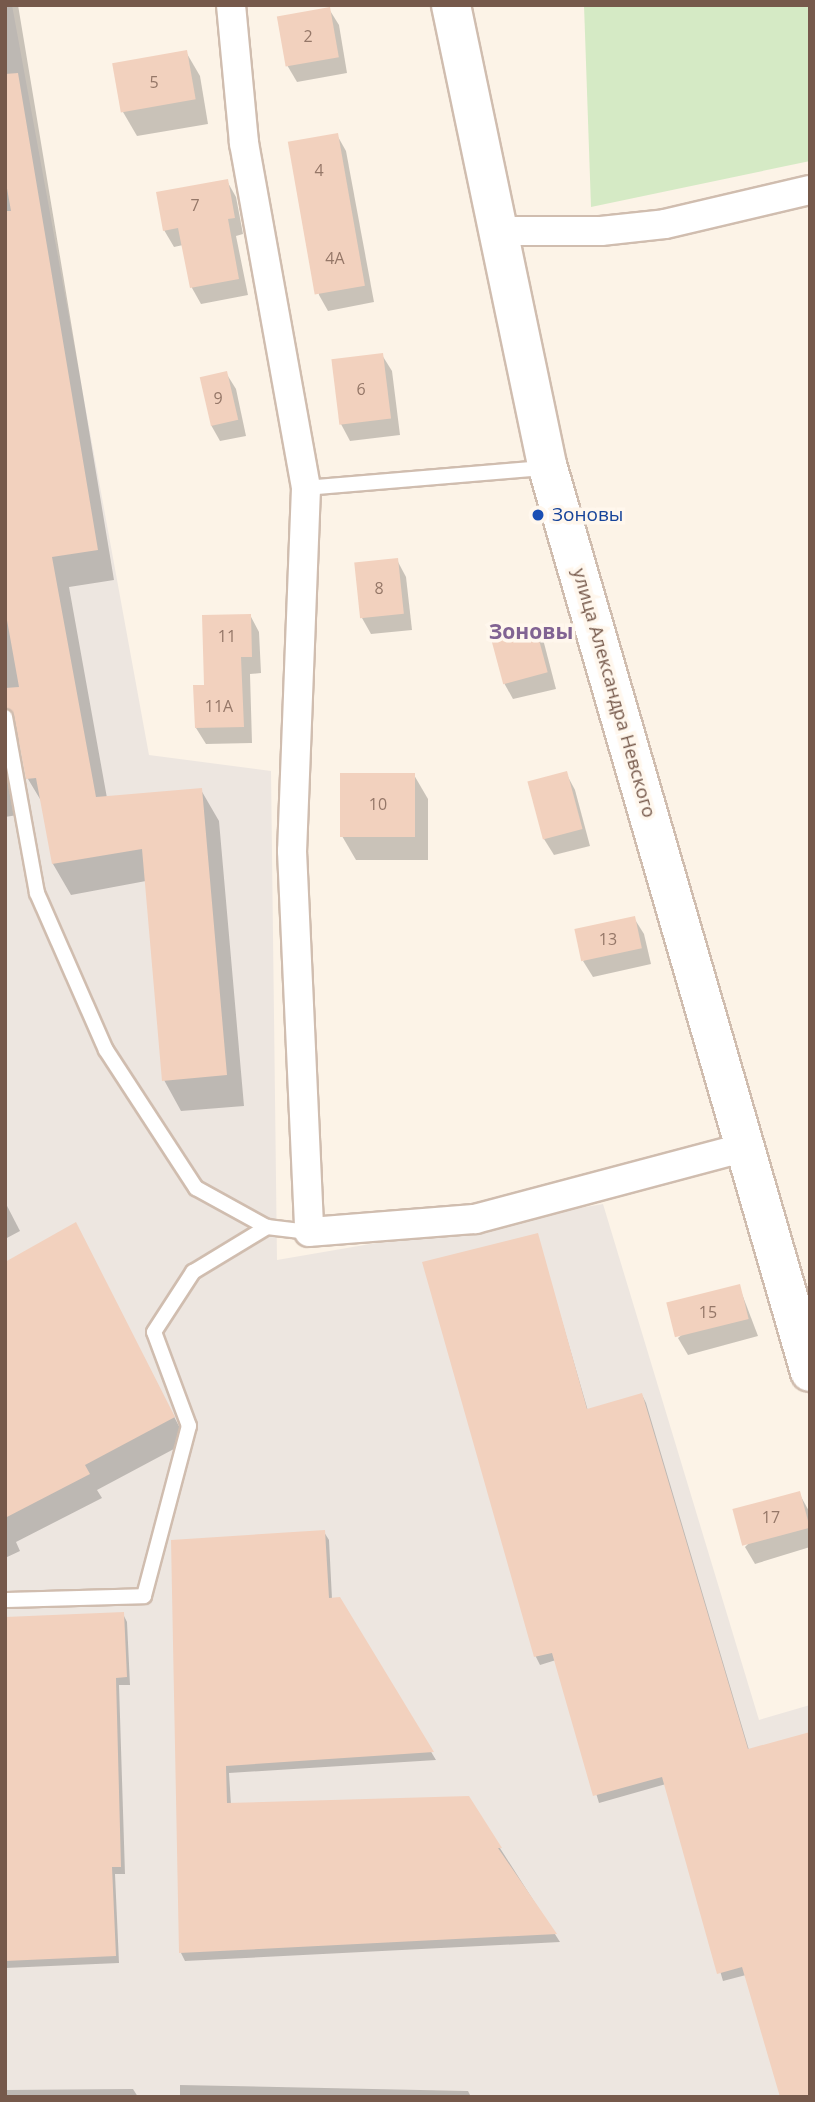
<!DOCTYPE html>
<html>
<head>
<meta charset="utf-8">
<style>
	body { margin:0 }
	#map { position:relative; width:815px; height:2102px; overflow:hidden; background:#fcf3e7; font-family:"Open Sans",sans-serif }
	div>[style] { position:absolute }
	.industrial>* { inset:0; background:#ede6e0 }
	.green>* { inset:0; background:#d5eac5 }
	.shadow>* { inset:0; background:#0003 }
	.building>* { inset:0; background:#f2d1be; transform-origin:0 0 }
	.roads { filter:drop-shadow(2px 0 #d0bdaf) drop-shadow(-2px 0 #d0bdaf) drop-shadow(0 2px #d0bdaf) drop-shadow(0 -2px #d0bdaf) }
	.lane>* { height:14px; margin:-7px; padding:0 7px; transform-origin:7px; border-radius:7px; background:#fff }
	.street>* { height:28px; margin:-14px; padding:0 14px; transform-origin:14px; border-radius:14px; background:#fff }
	.secondary>* { height:38px; margin:-19px; padding:0 19px; transform-origin:19px; border-radius:19px; background:#fff }
	.dots>* { width:19px; height:19px; translate:-50% -50%; box-sizing:border-box; border:4px solid #fff7ed; border-radius:50% }
	span { translate:-50% -50%; white-space:nowrap; text-align:center; line-height:1.15; -webkit-text-stroke:7px #fff7ed; paint-order:stroke }
	.number-label { font-size:16px; color:#957768 }
	.number-label span { -webkit-text-stroke-width:0 }
	.transit-label { font-size:19px; color:#164399 }
	.left { translate:0 -50%; text-align:left }
	.street-label { font-size:19px; color:#76594b }
	.neighbourhood-label { font-size:21px; color:#816393; font-weight:700 }
	.frame { position:absolute; inset:0; border:7px solid #76594b; pointer-events:none }
</style>
</head>
<body>
<div id="map">
	<div class="industrial">
		<div style="clip-path:polygon(5px 5px,12px 5px,149px 755px,271px 771px,277px 1260px,603px 1204px,759px 1720px,810px 1705px,810px 2097px,5px 2097px)"></div>
	</div>
	<div class="green">
		<div style="clip-path:polygon(584px 5px,810px 5px,810px 161px,591px 207px)"></div>
	</div>
	<div class="shadow">
		<div style="clip-path:polygon(5px 5px,18px 5px,114px 580px,69px 587px,107px 798px,201px 790px,219px 821px,244px 1106px,181px 1111px,164px 1080px,146px 881px,71px 895px,53px 864px,43px 804px,28px 779px,20px 739px,12px 750px,24px 814px,5px 817px)"></div>
		<div style="clip-path:polygon(329px 9px,339px 25px,347px 73px,297px 82px,287px 65px)"></div>
		<div style="clip-path:polygon(186px 52px,200px 76px,208px 124px,137px 136px,123px 112px)"></div>
		<div style="clip-path:polygon(337px 135px,346px 151px,374px 302px,328px 311px,319px 295px,290px 145px)"></div>
		<div style="clip-path:polygon(227px 181px,236px 197px,243px 234px,236px 236px,248px 295px,201px 304px,192px 288px,183px 245px,174px 247px,164px 230px)"></div>
		<div style="clip-path:polygon(382px 355px,392px 371px,400px 435px,350px 441px,341px 424px)"></div>
		<div style="clip-path:polygon(226px 373px,236px 389px,246px 436px,220px 441px,211px 425px)"></div>
		<div style="clip-path:polygon(397px 560px,406px 577px,412px 630px,371px 634px,362px 618px,356px 565px)"></div>
		<div style="clip-path:polygon(250px 615px,259px 632px,261px 673px,250px 674px,252px 743px,206px 744px,196px 728px,195px 687px,206px 686px)"></div>
		<div style="clip-path:polygon(535px 627px,544px 643px,556px 689px,513px 699px,504px 683px,492px 637px)"></div>
		<div style="clip-path:polygon(566px 773px,575px 790px,590px 846px,554px 855px,544px 839px)"></div>
		<div style="clip-path:polygon(414px 775px,428px 799px,428px 860px,356px 860px,342px 836px)"></div>
		<div style="clip-path:polygon(634px 918px,644px 934px,651px 964px,593px 977px,583px 961px)"></div>
		<div style="clip-path:polygon(5px 1202px,20px 1231px,5px 1239px)"></div>
		<div style="clip-path:polygon(76px 1224px,187px 1442px,97px 1490px,102px 1498px,16px 1542px,20px 1551px,5px 1558px,5px 1264px)"></div>
		<div style="clip-path:polygon(537px 1235px,588px 1411px,642px 1395px,646px 1403px,749px 1750px,746px 1975px,723px 1981px,666px 1784px,599px 1803px,556px 1660px,540px 1665px,536px 1657px,424px 1263px)"></div>
		<div style="clip-path:polygon(739px 1286px,758px 1336px,688px 1355px,678px 1338px)"></div>
		<div style="clip-path:polygon(799px 1493px,810px 1513px,810px 1547px,755px 1564px,745px 1547px)"></div>
		<div style="clip-path:polygon(324px 1532px,329px 1540px,332px 1599px,339px 1599px,436px 1760px,229px 1773px,231px 1805px,468px 1798px,560px 1942px,185px 1961px,181px 1953px,179px 1711px)"></div>
		<div style="clip-path:polygon(123px 1614px,127px 1622px,130px 1685px,119px 1685px,125px 1874px,115px 1874px,119px 1963px,5px 1968px,5px 1619px)"></div>
		<div style="clip-path:polygon(180px 2085px,468px 2091px,471px 2097px,180px 2097px)"></div>
		<div style="clip-path:polygon(133px 2089px,138px 2097px,5px 2097px,5px 2090px)"></div>
	</div>
	<div class="building">
		<div style="left:330px;top:7px;width:51px;height:54px;rotate:80deg"></div>
		<div style="left:187px;top:50px;width:50px;height:76px;rotate:80deg"></div>
		<div style="clip-path:polygon(18px 73px,98px 550px,52px 557px,96px 797px,202px 788px,227px 1075px,162px 1081px,142px 849px,52px 864px,36px 778px,26px 779px,14px 715px,5px 708px,5px 688px,19px 687px,5px 609px,5px 211px,11px 211px,5px 177px,5px 74px)"></div>
		<div style="left:338px;top:133px;width:155px;height:51px;rotate:80deg"></div>
		<div style="clip-path:polygon(228px 179px,235px 218px,228px 219px,239px 279px,190px 288px,178px 228px,163px 231px,156px 192px)"></div>
		<div style="left:383px;top:353px;width:66px;height:52px;rotate:83deg"></div>
		<div style="left:227px;top:371px;width:50px;height:28px;rotate:77deg"></div>
		<div style="left:398px;top:558px;width:56px;height:44px;rotate:84deg"></div>
		<div style="clip-path:polygon(251px 614px,252px 657px,241px 657px,244px 727px,195px 728px,193px 685px,204px 685px,202px 615px)"></div>
		<div style="left:535px;top:625px;width:49px;height:46px;rotate:75deg"></div>
		<div style="left:567px;top:771px;width:60px;height:41px;rotate:75deg"></div>
		<div style="left:340px;top:773px;width:75px;height:64px"></div>
		<div style="left:635px;top:916px;width:33px;height:62px;rotate:78deg"></div>
		<div style="clip-path:polygon(76px 1222px,175px 1417px,85px 1465px,90px 1474px,5px 1518px,5px 1262px)"></div>
		<div style="clip-path:polygon(538px 1233px,587px 1409px,642px 1393px,748px 1749px,810px 1732px,810px 2097px,780px 2097px,742px 1967px,717px 1974px,662px 1777px,593px 1796px,552px 1653px,534px 1657px,422px 1262px)"></div>
		<div style="left:740px;top:1284px;width:36px;height:76px;rotate:76deg"></div>
		<div style="left:800px;top:1491px;width:38px;height:70px;rotate:75deg"></div>
		<div style="clip-path:polygon(325px 1530px,329px 1598px,340px 1597px,434px 1752px,226px 1766px,227px 1803px,469px 1796px,502px 1848px,498px 1848px,557px 1934px,179px 1953px,171px 1540px)"></div>
		<div style="clip-path:polygon(124px 1612px,127px 1677px,116px 1678px,121px 1867px,112px 1867px,116px 1956px,5px 1961px,5px 1617px)"></div>
	</div>
	<div class="roads">
		<div class="lane">
			<div style="left:306px;top:488px;width:240px;rotate:-4.8deg"></div>
			<div style="left:5px;top:717px;width:179px;rotate:79.7deg"></div>
			<div style="left:37px;top:893px;width:171px;rotate:66.3deg"></div>
			<div style="left:106px;top:1050px;width:165px;rotate:56.9deg"></div>
			<div style="left:196px;top:1188px;width:81px;rotate:28.8deg"></div>
			<div style="left:267px;top:1227px;width:42px;rotate:6.8deg"></div>
			<div style="left:5px;top:1600px;width:139px;rotate:-1.6deg"></div>
			<div style="left:144px;top:1596px;width:176px;rotate:-75.2deg"></div>
			<div style="left:189px;top:1426px;width:100px;rotate:-110.4deg"></div>
			<div style="left:154px;top:1332px;width:72px;rotate:-57deg"></div>
			<div style="left:193px;top:1272px;width:87px;rotate:-31.3deg"></div>
		</div>
		<div class="street">
			<div style="left:231px;top:5px;width:139px;rotate:84.6deg"></div>
			<div style="left:244px;top:143px;width:351px;rotate:79.8deg"></div>
			<div style="left:306px;top:488px;width:363px;rotate:92.2deg"></div>
			<div style="left:292px;top:851px;width:381px;rotate:87.4deg"></div>
			<div style="left:309px;top:1232px;width:167px;rotate:-4.5deg"></div>
			<div style="left:475px;top:1219px;width:279px;rotate:-14.9deg"></div>
			<div style="left:499px;top:231px;width:102px"></div>
			<div style="left:601px;top:231px;width:64px;rotate:-6.2deg"></div>
			<div style="left:665px;top:224px;width:149px;rotate:-13.2deg"></div>
		</div>
		<div class="secondary">
			<div style="left:451px;top:5px;width:473px;rotate:78.2deg"></div>
			<div style="left:548px;top:468px;width:941px;rotate:73.84deg"></div>
		</div>
	</div>
	<div class="dots">
		<div style="left:538px;top:515px;background:#1a4fb4"></div>
	</div>
	<div class="number-label">
		<span style="left:308px;top:36px">2</span>
		<span style="left:154px;top:82px">5</span>
		<span style="left:319px;top:170px">4</span>
		<span style="left:195px;top:205px">7</span>
		<span style="left:335px;top:258px">4А</span>
		<span style="left:361px;top:389px">6</span>
		<span style="left:218px;top:398px">9</span>
		<span style="left:379px;top:588px">8</span>
		<span style="left:227px;top:636px">11</span>
		<span style="left:219px;top:706px">11А</span>
		<span style="left:378px;top:804px">10</span>
		<span style="left:608px;top:939px">13</span>
		<span style="left:708px;top:1312px">15</span>
		<span style="left:771px;top:1517px">17</span>
	</div>
	<div class="transit-label">
		<span class="left" style="left:552px;top:515px">Зоновы</span>
	</div>
	<div class="street-label">
		<span style="left:614px;top:693px;rotate:74deg">улица Александра Невского</span>
	</div>
	<div class="neighbourhood-label">
		<span style="left:531px;top:631px">Зоновы</span>
	</div>
	<div class="frame"></div>
</div>
</body>
</html>
